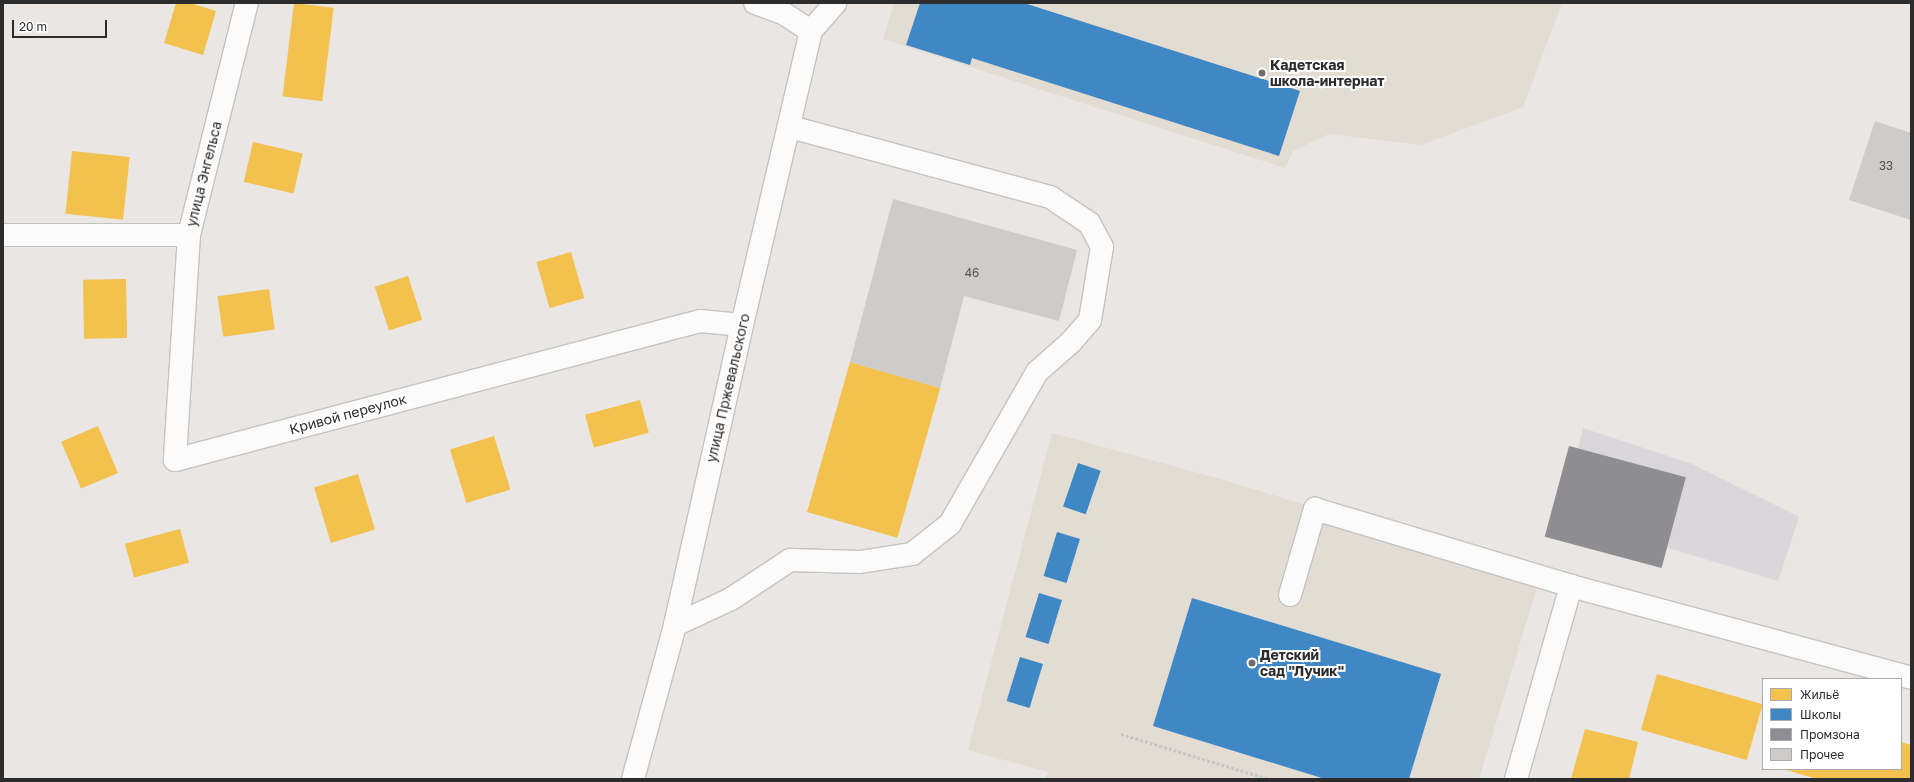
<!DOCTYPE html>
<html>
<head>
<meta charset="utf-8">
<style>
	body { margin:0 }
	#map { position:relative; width:1914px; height:782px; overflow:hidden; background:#e9e6e3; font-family:"Golos Text",sans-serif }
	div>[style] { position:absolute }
	.industrial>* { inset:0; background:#d9d7d9 }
	.education>* { inset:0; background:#e2dcd2 }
	.homes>* { inset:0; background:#f2c14e; transform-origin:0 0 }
	.schools>* { inset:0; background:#3f88c5; transform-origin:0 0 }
	.industry>* { inset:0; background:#8d8d92; transform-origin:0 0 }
	.building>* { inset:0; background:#ceccca }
	.path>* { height:2.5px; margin-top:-1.25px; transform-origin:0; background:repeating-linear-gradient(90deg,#c7c7c6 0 3px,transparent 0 5px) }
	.roads { filter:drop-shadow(1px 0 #c4c3c2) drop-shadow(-1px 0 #c4c3c2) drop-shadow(0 1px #c4c3c2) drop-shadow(0 -1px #c4c3c2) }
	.minor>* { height:22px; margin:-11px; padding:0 11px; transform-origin:11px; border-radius:11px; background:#fcfbfb }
	.dots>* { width:11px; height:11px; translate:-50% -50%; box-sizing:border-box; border:2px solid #fff; border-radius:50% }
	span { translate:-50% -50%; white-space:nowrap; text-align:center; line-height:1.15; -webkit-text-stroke:4px #fff; paint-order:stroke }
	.number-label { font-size:12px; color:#565655 }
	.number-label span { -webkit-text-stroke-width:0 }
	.poi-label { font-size:14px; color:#2c2c2c; font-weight:700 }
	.left { translate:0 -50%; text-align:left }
	.street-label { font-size:14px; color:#2c2c2c }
	.frame { position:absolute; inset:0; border:4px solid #2c2c2c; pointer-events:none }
	.legend { position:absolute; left:1762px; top:678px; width:140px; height:92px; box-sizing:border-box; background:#fff; border:1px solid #ababab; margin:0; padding:5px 7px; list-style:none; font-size:12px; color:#2c2c2c }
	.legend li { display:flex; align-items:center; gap:8px; height:20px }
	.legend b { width:20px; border:1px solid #ababab }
	.scale { position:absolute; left:12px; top:20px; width:95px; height:18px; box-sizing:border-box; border:2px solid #2c2c2c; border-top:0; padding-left:5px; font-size:12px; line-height:14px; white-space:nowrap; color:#2c2c2c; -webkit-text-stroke:3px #fff; paint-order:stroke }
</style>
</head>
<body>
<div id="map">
	<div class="industrial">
		<div style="clip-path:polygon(1583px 428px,1692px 464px,1799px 517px,1778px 581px,1562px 516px)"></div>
	</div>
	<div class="education">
		<div style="clip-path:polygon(894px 3px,1562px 3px,1523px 107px,1421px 145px,1329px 134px,1293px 151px,1285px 168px,883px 39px)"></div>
		<div style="clip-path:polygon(1052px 433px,1224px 480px,1540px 577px,1479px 779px,1045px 779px,1048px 772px,968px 750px)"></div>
	</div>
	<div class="homes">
		<div style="clip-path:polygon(176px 3px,190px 3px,216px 11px,203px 55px,164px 43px)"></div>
		<div style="left:294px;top:3px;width:40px;height:94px;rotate:7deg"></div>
		<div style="left:253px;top:142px;width:51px;height:41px;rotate:13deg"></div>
		<div style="left:72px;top:151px;width:58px;height:63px;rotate:6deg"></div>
		<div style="left:571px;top:252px;width:48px;height:36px;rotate:74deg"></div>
		<div style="left:408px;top:276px;width:46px;height:35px;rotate:72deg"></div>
		<div style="left:126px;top:279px;width:59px;height:43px;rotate:89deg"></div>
		<div style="left:269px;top:289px;width:41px;height:52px;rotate:82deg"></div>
		<div style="left:850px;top:362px;width:94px;height:156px;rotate:16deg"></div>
		<div style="left:640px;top:400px;width:34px;height:57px;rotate:75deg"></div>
		<div style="left:98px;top:426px;width:51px;height:40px;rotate:67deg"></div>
		<div style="left:494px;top:436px;width:56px;height:46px;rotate:73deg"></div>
		<div style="left:358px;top:474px;width:58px;height:46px;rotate:73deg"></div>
		<div style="left:180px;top:529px;width:35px;height:57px;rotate:75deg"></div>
		<div style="left:1657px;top:674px;width:110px;height:58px;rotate:16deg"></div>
		<div style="clip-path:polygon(1585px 729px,1638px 742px,1629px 779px,1571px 779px)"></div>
		<div style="clip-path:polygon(1901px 742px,1911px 745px,1911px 779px,1817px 779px,1783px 769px,1901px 769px)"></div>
	</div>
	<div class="schools">
		<div style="clip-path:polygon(920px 3px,1024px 3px,1300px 91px,1279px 156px,972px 58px,970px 65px,906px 45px)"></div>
		<div style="left:1078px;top:463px;width:24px;height:46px;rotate:19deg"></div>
		<div style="left:1057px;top:532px;width:24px;height:46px;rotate:17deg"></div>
		<div style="left:1039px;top:593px;width:24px;height:46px;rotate:17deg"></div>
		<div style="clip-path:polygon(1192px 598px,1441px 674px,1409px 779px,1325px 779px,1153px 726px)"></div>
		<div style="left:1020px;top:657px;width:24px;height:46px;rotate:17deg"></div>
	</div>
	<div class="industry">
		<div style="left:1569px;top:446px;width:121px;height:94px;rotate:15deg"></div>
	</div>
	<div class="building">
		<div style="clip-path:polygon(1875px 121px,1911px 133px,1911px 220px,1849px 200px)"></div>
		<div style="clip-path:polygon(893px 199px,1077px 250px,1059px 321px,964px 296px,940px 388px,850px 362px)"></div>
	</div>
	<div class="path">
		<div style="left:1121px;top:734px;width:155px;rotate:16.9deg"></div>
	</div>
	<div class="roads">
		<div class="minor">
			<div style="left:755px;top:3px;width:30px;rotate:20deg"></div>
			<div style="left:783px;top:13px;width:33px;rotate:33deg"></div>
			<div style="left:3px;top:235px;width:186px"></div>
			<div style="left:189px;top:235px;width:239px;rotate:-76deg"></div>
			<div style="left:189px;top:235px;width:225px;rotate:93.6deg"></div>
			<div style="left:175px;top:460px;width:543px;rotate:-14.83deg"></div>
			<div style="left:700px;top:321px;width:42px;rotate:5.4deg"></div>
			<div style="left:1290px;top:595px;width:90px;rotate:-73.8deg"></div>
			<div style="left:1315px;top:509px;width:267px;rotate:16.7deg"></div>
			<div style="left:675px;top:625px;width:62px;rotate:-24.9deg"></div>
			<div style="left:731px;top:599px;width:71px;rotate:-33.5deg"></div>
			<div style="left:790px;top:560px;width:70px;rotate:1.6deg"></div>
			<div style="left:860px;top:562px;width:53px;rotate:-8.7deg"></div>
			<div style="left:912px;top:554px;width:48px;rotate:-38.3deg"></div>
			<div style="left:950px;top:524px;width:175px;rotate:-60.2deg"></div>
			<div style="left:1037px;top:372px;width:45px;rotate:-41.4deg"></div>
			<div style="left:1071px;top:342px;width:29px;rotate:-49deg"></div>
			<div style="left:1090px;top:320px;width:74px;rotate:-80.7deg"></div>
			<div style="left:1102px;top:247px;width:27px;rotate:-118deg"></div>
			<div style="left:1089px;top:223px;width:47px;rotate:-146.3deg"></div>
			<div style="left:1050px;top:197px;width:269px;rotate:-164.9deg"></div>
			<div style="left:633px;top:779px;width:160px;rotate:-74.7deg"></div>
			<div style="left:675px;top:625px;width:307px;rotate:-77.4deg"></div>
			<div style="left:742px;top:325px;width:302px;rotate:-76.8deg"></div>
			<div style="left:811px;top:31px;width:37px;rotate:-49deg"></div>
			<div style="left:1516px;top:779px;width:201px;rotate:-74.1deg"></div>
			<div style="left:1571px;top:586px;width:352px;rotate:15.1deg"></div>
		</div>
	</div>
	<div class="dots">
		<div style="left:1262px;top:73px;background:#6e6d6c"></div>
		<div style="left:1252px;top:663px;background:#6e6d6c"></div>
	</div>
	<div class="number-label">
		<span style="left:1886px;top:166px">33</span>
		<span style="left:972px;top:273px">46</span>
	</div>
	<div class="poi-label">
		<span class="left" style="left:1270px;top:73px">Кадетская<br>школа-интернат</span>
		<span class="left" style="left:1260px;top:663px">Детский<br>сад "Лучик"</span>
	</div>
	<div class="street-label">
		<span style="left:204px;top:174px;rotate:-76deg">улица Энгельса</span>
		<span style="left:728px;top:388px;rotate:-77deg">улица Пржевальского</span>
		<span style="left:348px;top:414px;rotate:-15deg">Кривой переулок</span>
	</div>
	<div class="frame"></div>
	<ul class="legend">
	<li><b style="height:11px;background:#f2c14e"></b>Жильё</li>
	<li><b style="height:11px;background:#3f88c5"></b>Школы</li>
	<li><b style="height:11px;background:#8d8d92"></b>Промзона</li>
	<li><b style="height:11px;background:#ceccca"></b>Прочее</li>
	</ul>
	<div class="scale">20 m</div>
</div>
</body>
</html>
